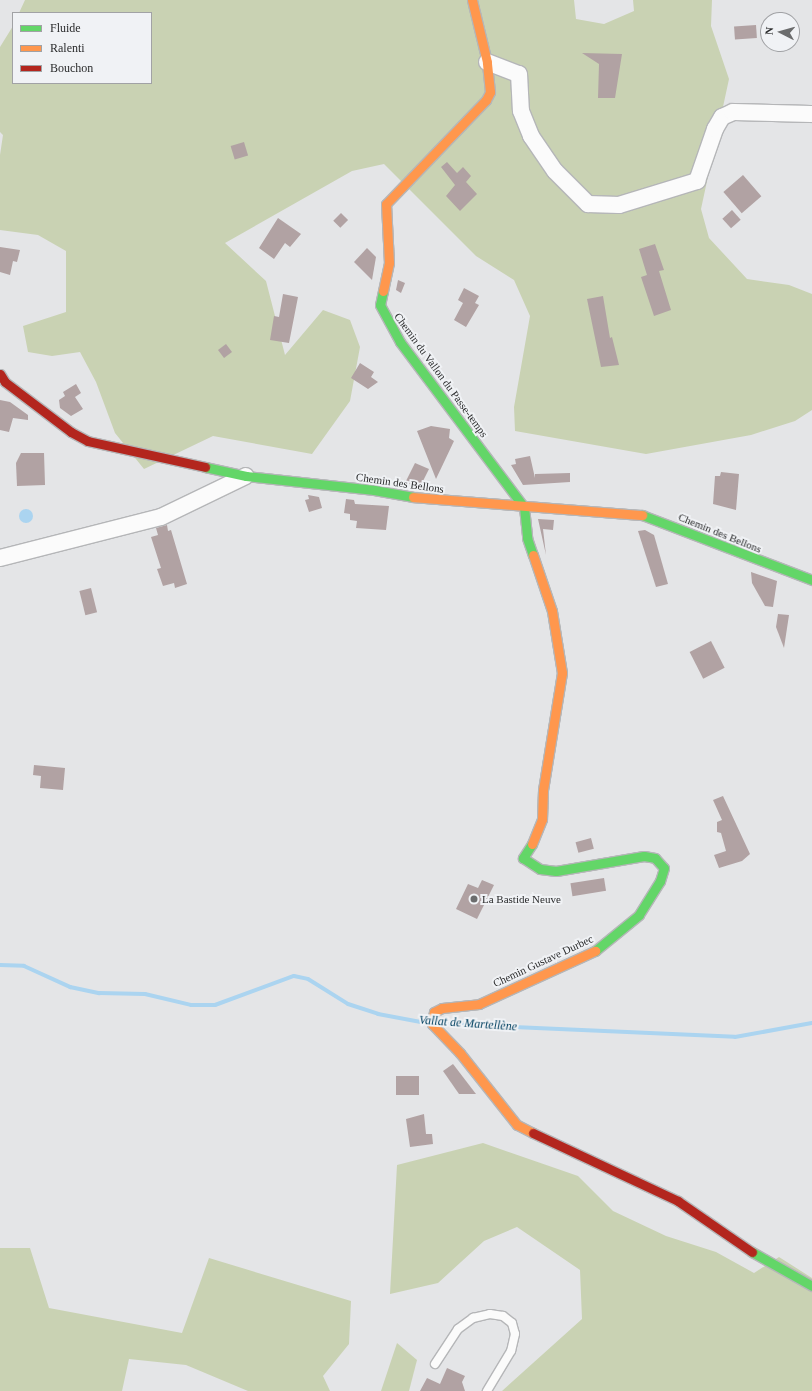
<!DOCTYPE html>
<html>
<head>
<meta charset="utf-8">
<style>
	body { margin:0 }
	#map { position:relative; width:812px; height:1391px; overflow:hidden; background:#e4e5e7; font-family:"Times New Roman",serif }
	div>[style] { position:absolute }
	.green>* { inset:0; background:#c9d2b3 }
	.water>* { inset:0; background:#abd4f0 }
	.round { border-radius:50% }
	.stream>* { height:4px; margin:-2px; padding:0 2px; transform-origin:2px; border-radius:2px; background:#abd4f0 }
	.building>* { inset:0; background:#b1a2a3; transform-origin:0 0 }
	.roads { filter:drop-shadow(1px 0 #b5b6b8) drop-shadow(-1px 0 #b5b6b8) drop-shadow(0 1px #b5b6b8) drop-shadow(0 -1px #b5b6b8) }
	.lane>* { height:8px; margin:-4px; padding:0 4px; transform-origin:4px; border-radius:4px; background:#fbfbfb }
	.street>* { height:16px; margin:-8px; padding:0 8px; transform-origin:8px; border-radius:8px; background:#fbfbfb }
	.fast>* { height:9px; margin:-4.5px; padding:0 4.5px; transform-origin:4.5px; border-radius:4.5px; background:#63d668 }
	.slow>* { height:9px; margin:-4.5px; padding:0 4.5px; transform-origin:4.5px; border-radius:4.5px; background:#ff974d }
	.jam>* { height:9px; margin:-4.5px; padding:0 4.5px; transform-origin:4.5px; border-radius:4.5px; background:#b3261e }
	.dots>* { width:11px; height:11px; translate:-50% -50%; box-sizing:border-box; border:2px solid #f0f2f5; border-radius:50% }
	span { translate:-50% -50%; white-space:nowrap; text-align:center; line-height:1.15; -webkit-text-stroke:4px #f0f2f5; paint-order:stroke }
	.street-label { font-size:11px; color:#2a2b2c }
	.poi-label { font-size:11px; color:#2a2b2c }
	.left { translate:0 -50%; text-align:left }
	.water-label { font-size:12px; color:#014060; font-style:italic }
	.legend { position:absolute; left:12px; top:12px; width:140px; height:72px; box-sizing:border-box; background:#f0f2f5; border:1px solid #a1a2a5; margin:0; padding:5px 7px; list-style:none; font-size:12px; color:#2a2b2c }
	.legend li { display:flex; align-items:center; gap:8px; height:20px }
	.legend b { width:20px; border:1px solid #a1a2a5 }
	.north { position:absolute; left:760px; top:12px; width:40px; height:40px; box-sizing:border-box; background:#f0f2f5; border:1px solid #a1a2a5; border-radius:50%; rotate:276deg; font-size:11px; font-weight:700; line-height:16px; text-align:center; color:#2a2b2c }
	.north::after { content:''; display:block; margin:auto; width:14px; height:18px; background:#6b6c6d; clip-path:polygon(50% 0,100% 100%,50% 72%,0 100%) }
</style>
</head>
<body>
<div id="map">
	<div class="green">
		<div style="clip-path:polygon(25px 0,574px 0,576px 19px,604px 24px,634px 11px,633px 0,712px 0,711px 26px,729px 79px,701px 209px,709px 238px,747px 279px,789px 285px,812px 294px,812px 410px,795px 421px,751px 435px,646px 454px,515px 431px,514px 407px,530px 316px,514px 280px,476px 256px,384px 164px,352px 171px,225px 243px,266px 281px,285px 355px,323px 310px,350px 320px,360px 347px,350px 401px,312px 454px,213px 436px,144px 469px,115px 433px,96px 382px,80px 352px,52px 356px,28px 352px,23px 326px,66px 312px,66px 251px,38px 235px,0 230px,0 155px,3px 135px,0 132px,0 47px,13px 26px,13px 83px,151px 83px,151px 13px,19px 13px)"></div>
		<div style="clip-path:polygon(483px 1143px,578px 1176px,613px 1211px,666px 1236px,716px 1252px,754px 1273px,779px 1257px,812px 1278px,812px 1391px,502px 1391px,582px 1319px,580px 1270px,517px 1227px,484px 1241px,438px 1283px,390px 1294px,397px 1165px)"></div>
		<div style="clip-path:polygon(0 1248px,30px 1248px,49px 1308px,182px 1333px,209px 1258px,351px 1301px,349px 1344px,323px 1376px,330px 1391px,248px 1391px,186px 1365px,129px 1359px,122px 1391px,0 1391px)"></div>
		<div style="clip-path:polygon(397px 1343px,417px 1360px,409px 1391px,381px 1391px)"></div>
	</div>
	<div class="water">
		<div class="round" style="left:19px;top:509px;width:14px;height:14px"></div>
	</div>
	<div class="stream">
		<div style="left:0;top:965px;width:24px;rotate:2deg"></div>
		<div style="left:24px;top:966px;width:51px;rotate:24.5deg"></div>
		<div style="left:70px;top:987px;width:30px;rotate:12deg"></div>
		<div style="left:99px;top:993px;width:46px;rotate:1.2deg"></div>
		<div style="left:145px;top:994px;width:47px;rotate:13.4deg"></div>
		<div style="left:191px;top:1005px;width:24px"></div>
		<div style="left:215px;top:1005px;width:84px;rotate:-20.2deg"></div>
		<div style="left:294px;top:976px;width:14px;rotate:12deg"></div>
		<div style="left:308px;top:979px;width:47px;rotate:32deg"></div>
		<div style="left:348px;top:1004px;width:32px;rotate:18deg"></div>
		<div style="left:378px;top:1014px;width:49px;rotate:10.6deg"></div>
		<div style="left:443px;top:1024px;width:292px;rotate:2.5deg"></div>
		<div style="left:735px;top:1037px;width:78px;rotate:-10.3deg"></div>
	</div>
	<div class="building">
		<div style="left:756px;top:25px;width:13px;height:22px;rotate:86deg"></div>
		<div style="clip-path:polygon(582px 53px,622px 54px,615px 98px,598px 98px,599px 64px)"></div>
		<div style="left:244px;top:142px;width:14px;height:14px;rotate:73deg"></div>
		<div style="clip-path:polygon(447px 162px,457px 173px,463px 167px,471px 176px,466px 182px,477px 194px,460px 211px,446px 196px,455px 185px,441px 167px)"></div>
		<div style="left:743px;top:175px;width:28px;height:26px;rotate:49deg"></div>
		<div style="left:732px;top:210px;width:13px;height:13px;rotate:48deg"></div>
		<div style="left:341px;top:213px;width:10px;height:11px;rotate:45deg"></div>
		<div style="clip-path:polygon(278px 218px,301px 234px,290px 247px,285px 243px,274px 259px,259px 248px)"></div>
		<div style="clip-path:polygon(655px 244px,664px 270px,659px 271px,671px 310px,654px 316px,641px 277px,647px 275px,639px 249px)"></div>
		<div style="clip-path:polygon(0 247px,20px 250px,17px 262px,13px 261px,10px 275px,0 272px)"></div>
		<div style="clip-path:polygon(367px 248px,376px 257px,372px 280px,354px 262px)"></div>
		<div style="clip-path:polygon(398px 280px,405px 283px,401px 293px,396px 290px)"></div>
		<div style="clip-path:polygon(464px 288px,479px 296px,475px 303px,479px 305px,466px 327px,454px 320px,463px 303px,458px 300px)"></div>
		<div style="clip-path:polygon(283px 294px,298px 297px,289px 343px,270px 340px,274px 316px,279px 317px)"></div>
		<div style="clip-path:polygon(603px 296px,610px 338px,612px 337px,619px 365px,601px 367px,587px 299px)"></div>
		<div style="left:226px;top:344px;width:10px;height:10px;rotate:53deg"></div>
		<div style="clip-path:polygon(360px 363px,374px 372px,371px 377px,378px 382px,368px 389px,351px 378px)"></div>
		<div style="clip-path:polygon(76px 384px,81px 393px,75px 397px,83px 409px,71px 416px,60px 408px,59px 400px,65px 396px,63px 392px)"></div>
		<div style="clip-path:polygon(0 400px,10px 402px,28px 415px,28px 420px,13px 418px,9px 432px,0 430px)"></div>
		<div style="clip-path:polygon(431px 426px,450px 429px,449px 438px,454px 441px,436px 479px,417px 431px)"></div>
		<div style="clip-path:polygon(21px 453px,44px 453px,45px 485px,17px 486px,16px 463px)"></div>
		<div style="clip-path:polygon(530px 456px,535px 478px,535px 474px,570px 473px,570px 482px,523px 485px,511px 465px,516px 464px,515px 459px)"></div>
		<div style="clip-path:polygon(415px 463px,429px 469px,421px 485px,405px 483px)"></div>
		<div style="clip-path:polygon(721px 472px,739px 474px,736px 510px,713px 504px,715px 476px,720px 476px)"></div>
		<div style="clip-path:polygon(308px 495px,319px 497px,322px 508px,309px 512px,305px 500px,309px 499px)"></div>
		<div style="clip-path:polygon(346px 499px,354px 500px,355px 504px,389px 506px,386px 530px,356px 528px,357px 521px,350px 520px,350px 514px,344px 513px)"></div>
		<div style="clip-path:polygon(538px 519px,554px 520px,553px 530px,543px 529px,546px 555px)"></div>
		<div style="clip-path:polygon(167px 525px,168px 531px,171px 530px,187px 584px,175px 588px,174px 583px,163px 586px,157px 569px,161px 568px,151px 537px,158px 535px,156px 528px)"></div>
		<div style="clip-path:polygon(645px 530px,654px 535px,668px 584px,656px 587px,638px 531px)"></div>
		<div style="clip-path:polygon(751px 572px,777px 581px,773px 607px,765px 606px,752px 583px)"></div>
		<div style="left:91px;top:588px;width:25px;height:12px;rotate:76deg"></div>
		<div style="clip-path:polygon(778px 614px,789px 615px,784px 648px,776px 627px)"></div>
		<div style="left:711px;top:641px;width:30px;height:24px;rotate:63deg"></div>
		<div style="clip-path:polygon(34px 765px,65px 768px,63px 790px,40px 788px,41px 776px,33px 775px)"></div>
		<div style="clip-path:polygon(723px 796px,750px 854px,742px 861px,719px 868px,714px 855px,726px 851px,721px 833px,717px 832px,717px 822px,722px 820px,713px 800px)"></div>
		<div style="left:591px;top:838px;width:11px;height:16px;rotate:75deg"></div>
		<div style="left:604px;top:878px;width:13px;height:34px;rotate:81deg"></div>
		<div style="clip-path:polygon(482px 880px,494px 885px,477px 919px,456px 909px,468px 884px,478px 888px)"></div>
		<div style="clip-path:polygon(453px 1064px,476px 1094px,459px 1094px,443px 1071px)"></div>
		<div style="left:419px;top:1076px;width:19px;height:23px;rotate:90deg"></div>
		<div style="clip-path:polygon(424px 1114px,426px 1134px,432px 1134px,433px 1144px,410px 1147px,406px 1119px)"></div>
		<div style="clip-path:polygon(447px 1368px,465px 1376px,462px 1382px,465px 1391px,420px 1391px,427px 1378px,440px 1384px)"></div>
	</div>
	<div class="roads">
		<div class="lane">
			<div style="left:435px;top:1364px;width:42px;rotate:-56.7deg"></div>
			<div style="left:458px;top:1329px;width:19px;rotate:-36deg"></div>
			<div style="left:473px;top:1318px;width:17px;rotate:-13deg"></div>
			<div style="left:490px;top:1314px;width:13px;rotate:9deg"></div>
			<div style="left:503px;top:1316px;width:11px;rotate:38deg"></div>
			<div style="left:512px;top:1323px;width:11px;rotate:75deg"></div>
			<div style="left:515px;top:1334px;width:17px;rotate:103deg"></div>
			<div style="left:511px;top:1351px;width:47px;rotate:121deg"></div>
		</div>
		<div class="street">
			<div style="left:487px;top:62px;width:34px;rotate:21deg"></div>
			<div style="left:519px;top:74px;width:37px;rotate:87deg"></div>
			<div style="left:521px;top:111px;width:27px;rotate:68deg"></div>
			<div style="left:531px;top:136px;width:42px;rotate:55.6deg"></div>
			<div style="left:555px;top:171px;width:47px;rotate:45deg"></div>
			<div style="left:588px;top:204px;width:31px;rotate:2deg"></div>
			<div style="left:619px;top:205px;width:82px;rotate:-17.1deg"></div>
			<div style="left:697px;top:181px;width:55px;rotate:-70.9deg"></div>
			<div style="left:715px;top:129px;width:14px;rotate:-60deg"></div>
			<div style="left:722px;top:117px;width:12px;rotate:-24deg"></div>
			<div style="left:733px;top:112px;width:79px;rotate:1.5deg"></div>
			<div style="left:0;top:558px;width:166px;rotate:-14.3deg"></div>
			<div style="left:161px;top:517px;width:94px;rotate:-25.8deg"></div>
		</div>
		<div class="fast">
			<div style="left:383px;top:291px;width:14px;rotate:102deg"></div>
			<div style="left:380px;top:305px;width:42px;rotate:61.6deg"></div>
			<div style="left:400px;top:342px;width:206px;rotate:53.1deg"></div>
			<div style="left:524px;top:507px;width:31px;rotate:84deg"></div>
			<div style="left:527px;top:538px;width:18px;rotate:71deg"></div>
			<div style="left:205px;top:467px;width:42px;rotate:12.4deg"></div>
			<div style="left:246px;top:476px;width:129px;rotate:6.2deg"></div>
			<div style="left:374px;top:490px;width:40px;rotate:10deg"></div>
			<div style="left:642px;top:515px;width:182px;rotate:20.9deg"></div>
			<div style="left:532px;top:844px;width:17px;rotate:123deg"></div>
			<div style="left:523px;top:858px;width:20px;rotate:33deg"></div>
			<div style="left:540px;top:869px;width:16px;rotate:7deg"></div>
			<div style="left:556px;top:871px;width:89px;rotate:-9.7deg"></div>
			<div style="left:644px;top:856px;width:11px;rotate:10deg"></div>
			<div style="left:655px;top:858px;width:13px;rotate:48deg"></div>
			<div style="left:664px;top:868px;width:14px;rotate:107deg"></div>
			<div style="left:660px;top:881px;width:40px;rotate:122deg"></div>
			<div style="left:639px;top:915px;width:57px;rotate:140.7deg"></div>
			<div style="left:752px;top:1252px;width:69px;rotate:29.5deg"></div>
		</div>
		<div class="slow">
			<div style="left:383px;top:291px;width:29px;rotate:-78deg"></div>
			<div style="left:389px;top:263px;width:59px;rotate:-92.9deg"></div>
			<div style="left:386px;top:204px;width:144px;rotate:-46.1deg"></div>
			<div style="left:486px;top:100px;width:9px;rotate:-63deg"></div>
			<div style="left:490px;top:92px;width:30px;rotate:-96deg"></div>
			<div style="left:487px;top:62px;width:64px;rotate:-103.6deg"></div>
			<div style="left:413px;top:497px;width:230px;rotate:4.5deg"></div>
			<div style="left:532px;top:844px;width:27px;rotate:-68deg"></div>
			<div style="left:542px;top:819px;width:29px;rotate:-88deg"></div>
			<div style="left:543px;top:790px;width:119px;rotate:-80.8deg"></div>
			<div style="left:562px;top:673px;width:63px;rotate:-99.2deg"></div>
			<div style="left:552px;top:611px;width:59px;rotate:-108.7deg"></div>
			<div style="left:533px;top:1133px;width:18px;rotate:-153deg"></div>
			<div style="left:517px;top:1125px;width:92px;rotate:-128.4deg"></div>
			<div style="left:460px;top:1053px;width:40px;rotate:-134deg"></div>
			<div style="left:432px;top:1024px;width:12px;rotate:-81deg"></div>
			<div style="left:434px;top:1012px;width:9px;rotate:-27deg"></div>
			<div style="left:442px;top:1008px;width:37px;rotate:-6deg"></div>
			<div style="left:479px;top:1004px;width:128px;rotate:-24.6deg"></div>
		</div>
		<div class="jam">
			<div style="left:0;top:374px;width:9px;rotate:58deg"></div>
			<div style="left:5px;top:382px;width:83px;rotate:37.1deg"></div>
			<div style="left:71px;top:432px;width:19px;rotate:28deg"></div>
			<div style="left:88px;top:441px;width:120px;rotate:12.5deg"></div>
			<div style="left:533px;top:1133px;width:160px;rotate:25.1deg"></div>
			<div style="left:678px;top:1201px;width:90px;rotate:34.6deg"></div>
		</div>
	</div>
	<div class="dots">
		<div style="left:474px;top:899px;background:#6b6c6d"></div>
	</div>
	<div class="street-label">
		<span style="left:441px;top:375px;rotate:54deg">Chemin du Vallon du Passe-temps</span>
		<span style="left:400px;top:483px;rotate:8deg">Chemin des Bellons</span>
		<span style="left:720px;top:533px;rotate:22deg">Chemin des Bellons</span>
		<span style="left:543px;top:961px;rotate:-25deg">Chemin Gustave Durbec</span>
	</div>
	<div class="poi-label">
		<span class="left" style="left:482px;top:899px">La Bastide Neuve</span>
	</div>
	<div class="water-label">
		<span style="left:468px;top:1024px;rotate:4deg">Vallat de Martellène</span>
	</div>
	<ul class="legend">
	<li><b style="height:5px;background:#63d668"></b>Fluide</li>
	<li><b style="height:5px;background:#ff974d"></b>Ralenti</li>
	<li><b style="height:5px;background:#b3261e"></b>Bouchon</li>
	</ul>
	<div class="north">N</div>
</div>
</body>
</html>
